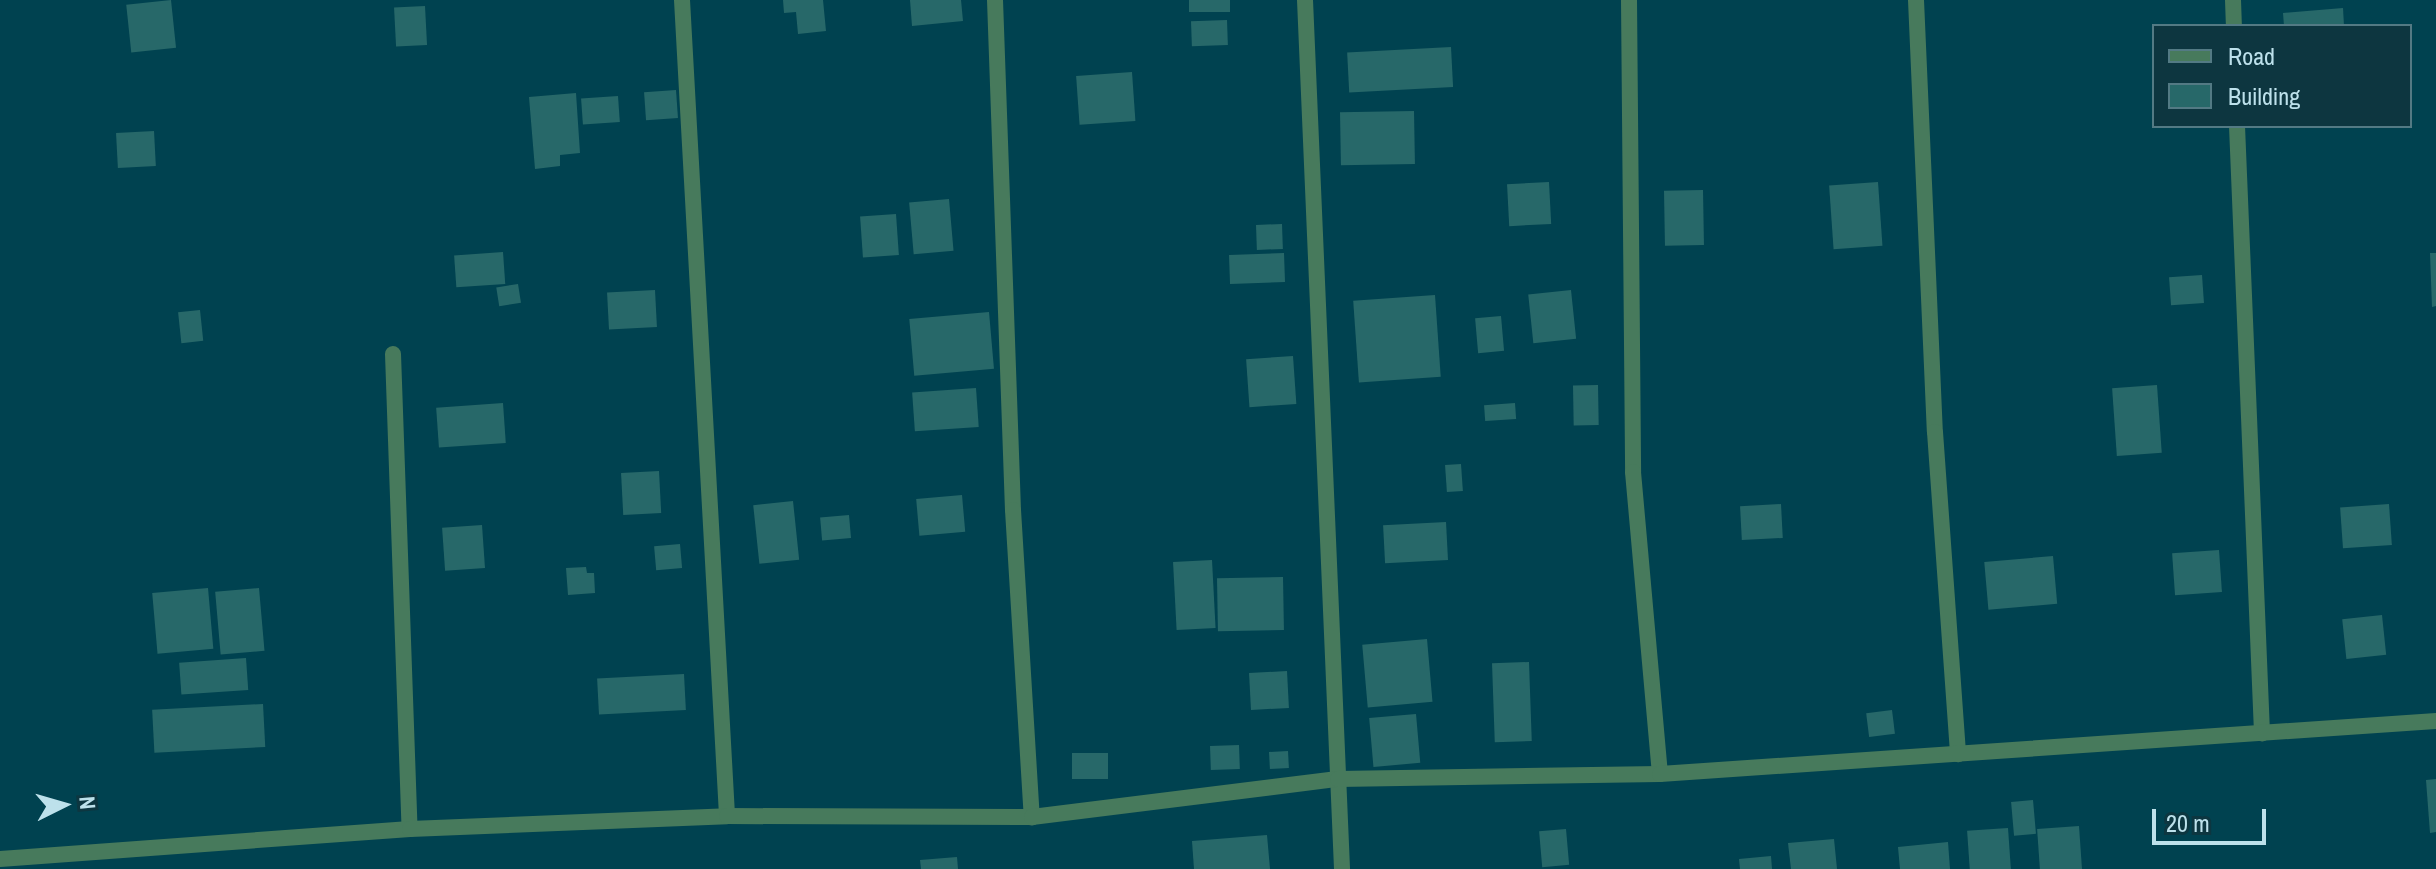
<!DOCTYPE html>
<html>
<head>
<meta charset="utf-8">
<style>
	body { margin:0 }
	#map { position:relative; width:2436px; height:869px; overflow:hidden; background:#004250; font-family:"Archivo Narrow",sans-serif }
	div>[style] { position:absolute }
	.building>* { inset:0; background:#276869; transform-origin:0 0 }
	.street>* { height:16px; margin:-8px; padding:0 8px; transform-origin:8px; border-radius:8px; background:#477a5c }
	span { translate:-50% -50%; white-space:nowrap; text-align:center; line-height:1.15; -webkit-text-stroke:6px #0d3640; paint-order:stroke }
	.legend { position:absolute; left:2152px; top:24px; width:260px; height:104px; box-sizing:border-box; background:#0d3640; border:2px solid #537a84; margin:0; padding:10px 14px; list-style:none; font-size:24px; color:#bde1eb }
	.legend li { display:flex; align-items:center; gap:16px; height:40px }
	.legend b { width:40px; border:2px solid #537a84 }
	.north { position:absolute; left:24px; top:765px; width:80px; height:80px; -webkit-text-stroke:6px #0d3640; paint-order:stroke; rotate:85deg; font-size:22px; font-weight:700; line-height:32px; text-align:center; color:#bde1eb }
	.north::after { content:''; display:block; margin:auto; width:28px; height:36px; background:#bde1eb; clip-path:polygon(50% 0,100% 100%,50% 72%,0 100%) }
	.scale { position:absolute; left:2152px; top:809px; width:114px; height:36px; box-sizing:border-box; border:4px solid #bde1eb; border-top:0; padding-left:10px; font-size:24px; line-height:28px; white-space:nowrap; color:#bde1eb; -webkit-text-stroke:6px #0d3640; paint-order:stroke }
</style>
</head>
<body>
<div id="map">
	<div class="building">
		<div style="left:171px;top:0;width:48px;height:45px;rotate:84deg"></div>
		<div style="clip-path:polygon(783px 0,823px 0,826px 31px,798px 34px,796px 12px,784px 13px)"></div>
		<div style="clip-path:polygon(910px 0,961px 0,963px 21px,912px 26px)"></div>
		<div style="left:1189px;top:0;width:41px;height:12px"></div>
		<div style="left:425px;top:6px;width:39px;height:31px;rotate:87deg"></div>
		<div style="clip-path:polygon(2343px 8px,2344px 26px,2284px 26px,2283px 13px)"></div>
		<div style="left:1227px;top:20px;width:25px;height:36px;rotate:88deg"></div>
		<div style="left:1451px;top:47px;width:40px;height:104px;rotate:87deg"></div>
		<div style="left:1132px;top:72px;width:49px;height:56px;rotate:86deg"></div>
		<div style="left:676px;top:90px;width:28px;height:32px;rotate:86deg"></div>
		<div style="clip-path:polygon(576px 93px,580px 153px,560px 155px,560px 166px,535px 169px,529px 97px)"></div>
		<div style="left:618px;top:96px;width:26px;height:37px;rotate:86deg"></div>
		<div style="left:1414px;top:111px;width:53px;height:74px;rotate:89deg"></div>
		<div style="left:154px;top:131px;width:35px;height:38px;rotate:87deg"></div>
		<div style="left:1549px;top:182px;width:42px;height:42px;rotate:87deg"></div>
		<div style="left:1878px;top:182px;width:64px;height:49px;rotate:86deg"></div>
		<div style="left:1703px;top:190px;width:55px;height:39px;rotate:89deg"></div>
		<div style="left:949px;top:199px;width:52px;height:40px;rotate:85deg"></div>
		<div style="left:896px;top:214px;width:41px;height:36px;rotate:86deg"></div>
		<div style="left:1282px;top:224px;width:25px;height:26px;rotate:88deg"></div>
		<div style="left:503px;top:252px;width:32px;height:49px;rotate:86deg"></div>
		<div style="left:1284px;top:253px;width:29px;height:55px;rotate:88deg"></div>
		<div style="clip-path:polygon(2430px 253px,2436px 253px,2436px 306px,2432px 307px)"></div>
		<div style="left:2202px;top:275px;width:28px;height:33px;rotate:86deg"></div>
		<div style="left:518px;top:284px;width:19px;height:22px;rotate:81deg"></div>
		<div style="left:655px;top:290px;width:37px;height:48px;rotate:87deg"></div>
		<div style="left:1571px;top:290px;width:49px;height:43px;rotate:84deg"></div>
		<div style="left:1435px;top:295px;width:82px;height:82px;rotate:86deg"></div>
		<div style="left:200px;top:310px;width:31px;height:22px;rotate:84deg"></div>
		<div style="left:989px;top:312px;width:57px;height:80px;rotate:85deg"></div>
		<div style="left:1501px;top:316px;width:35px;height:26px;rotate:85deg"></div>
		<div style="left:1293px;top:356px;width:48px;height:47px;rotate:86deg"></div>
		<div style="left:1598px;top:385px;width:40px;height:25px;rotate:89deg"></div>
		<div style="left:2157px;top:385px;width:68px;height:45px;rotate:86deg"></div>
		<div style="left:976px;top:388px;width:39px;height:64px;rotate:86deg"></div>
		<div style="left:503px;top:403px;width:40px;height:67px;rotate:86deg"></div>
		<div style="left:1515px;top:403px;width:16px;height:31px;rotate:86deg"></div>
		<div style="left:1461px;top:464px;width:27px;height:16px;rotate:86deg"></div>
		<div style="left:659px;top:471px;width:42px;height:38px;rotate:87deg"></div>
		<div style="left:962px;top:495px;width:37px;height:46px;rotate:85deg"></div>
		<div style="left:793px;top:501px;width:59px;height:40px;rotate:84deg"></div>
		<div style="left:1781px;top:504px;width:34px;height:41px;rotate:87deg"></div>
		<div style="left:2389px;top:504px;width:41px;height:49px;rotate:86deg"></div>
		<div style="left:849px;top:515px;width:23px;height:29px;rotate:85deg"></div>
		<div style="left:1446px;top:522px;width:38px;height:63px;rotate:87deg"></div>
		<div style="left:482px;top:525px;width:43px;height:40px;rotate:86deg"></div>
		<div style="left:680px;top:544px;width:24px;height:26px;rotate:85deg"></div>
		<div style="left:2219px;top:550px;width:42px;height:47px;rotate:86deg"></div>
		<div style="left:2053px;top:556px;width:48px;height:69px;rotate:85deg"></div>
		<div style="left:1212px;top:560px;width:68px;height:39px;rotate:87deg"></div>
		<div style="clip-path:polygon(586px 567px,587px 573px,594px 573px,595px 593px,568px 595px,566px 568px)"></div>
		<div style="left:1283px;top:577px;width:53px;height:66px;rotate:89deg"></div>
		<div style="left:208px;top:588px;width:61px;height:56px;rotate:85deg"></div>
		<div style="left:259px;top:588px;width:63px;height:44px;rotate:85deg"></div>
		<div style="left:2382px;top:615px;width:40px;height:40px;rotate:84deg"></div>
		<div style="left:1427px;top:639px;width:63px;height:65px;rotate:85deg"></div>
		<div style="left:246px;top:658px;width:32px;height:67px;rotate:86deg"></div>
		<div style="left:1529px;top:662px;width:79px;height:37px;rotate:88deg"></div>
		<div style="left:1287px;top:671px;width:37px;height:38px;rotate:87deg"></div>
		<div style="left:684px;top:674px;width:36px;height:87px;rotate:87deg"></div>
		<div style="left:263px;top:704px;width:43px;height:111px;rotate:87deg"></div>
		<div style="left:1892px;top:710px;width:24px;height:26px;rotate:83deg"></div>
		<div style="left:1416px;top:714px;width:49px;height:47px;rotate:85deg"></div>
		<div style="left:1239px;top:745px;width:24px;height:29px;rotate:88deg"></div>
		<div style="left:1288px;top:751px;width:17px;height:19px;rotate:87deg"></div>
		<div style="left:1108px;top:753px;width:26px;height:36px;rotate:90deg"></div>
		<div style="clip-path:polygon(2436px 779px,2436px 832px,2430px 833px,2426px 780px)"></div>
		<div style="left:2033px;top:800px;width:34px;height:22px;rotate:85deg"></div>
		<div style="left:2079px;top:826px;width:43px;height:42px;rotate:86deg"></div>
		<div style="left:2008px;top:828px;width:41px;height:41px;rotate:86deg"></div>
		<div style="left:1566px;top:829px;width:36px;height:27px;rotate:85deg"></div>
		<div style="clip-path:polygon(1267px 835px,1270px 869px,1194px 869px,1192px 841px)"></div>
		<div style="clip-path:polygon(1834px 839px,1837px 869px,1791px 869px,1788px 843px)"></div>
		<div style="clip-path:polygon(1948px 842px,1950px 869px,1900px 869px,1898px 847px)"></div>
		<div style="clip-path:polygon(1771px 856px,1772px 869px,1740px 869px,1739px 859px)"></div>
		<div style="clip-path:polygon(957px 857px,958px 869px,921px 869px,920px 860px)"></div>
	</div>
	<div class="street">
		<div style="left:682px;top:0;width:817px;rotate:86.84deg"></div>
		<div style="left:995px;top:0;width:510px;rotate:87.98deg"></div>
		<div style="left:1013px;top:510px;width:308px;rotate:86.5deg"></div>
		<div style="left:1305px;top:0;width:870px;rotate:87.56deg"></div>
		<div style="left:1629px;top:0;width:472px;rotate:89.5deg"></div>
		<div style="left:1633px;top:472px;width:303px;rotate:84.9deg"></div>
		<div style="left:1916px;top:0;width:432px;rotate:87.5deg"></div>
		<div style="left:1935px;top:432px;width:323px;rotate:85.9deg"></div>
		<div style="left:2233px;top:0;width:26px;rotate:88deg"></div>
		<div style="left:2237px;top:126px;width:608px;rotate:87.64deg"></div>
		<div style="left:393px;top:354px;width:475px;rotate:88deg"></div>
		<div style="left:0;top:859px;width:411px;rotate:-4.2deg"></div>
		<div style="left:410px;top:829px;width:317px;rotate:-2.3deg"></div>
		<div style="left:727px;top:816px;width:305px;rotate:0.2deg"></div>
		<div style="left:1032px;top:817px;width:308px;rotate:-7.1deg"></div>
		<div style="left:1338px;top:779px;width:322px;rotate:-0.9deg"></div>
		<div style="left:1660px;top:774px;width:778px;rotate:-3.91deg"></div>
	</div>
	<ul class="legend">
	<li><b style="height:10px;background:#477a5c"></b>Road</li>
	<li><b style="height:22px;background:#276869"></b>Building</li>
	</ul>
	<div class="north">N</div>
	<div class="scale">20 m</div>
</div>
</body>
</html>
